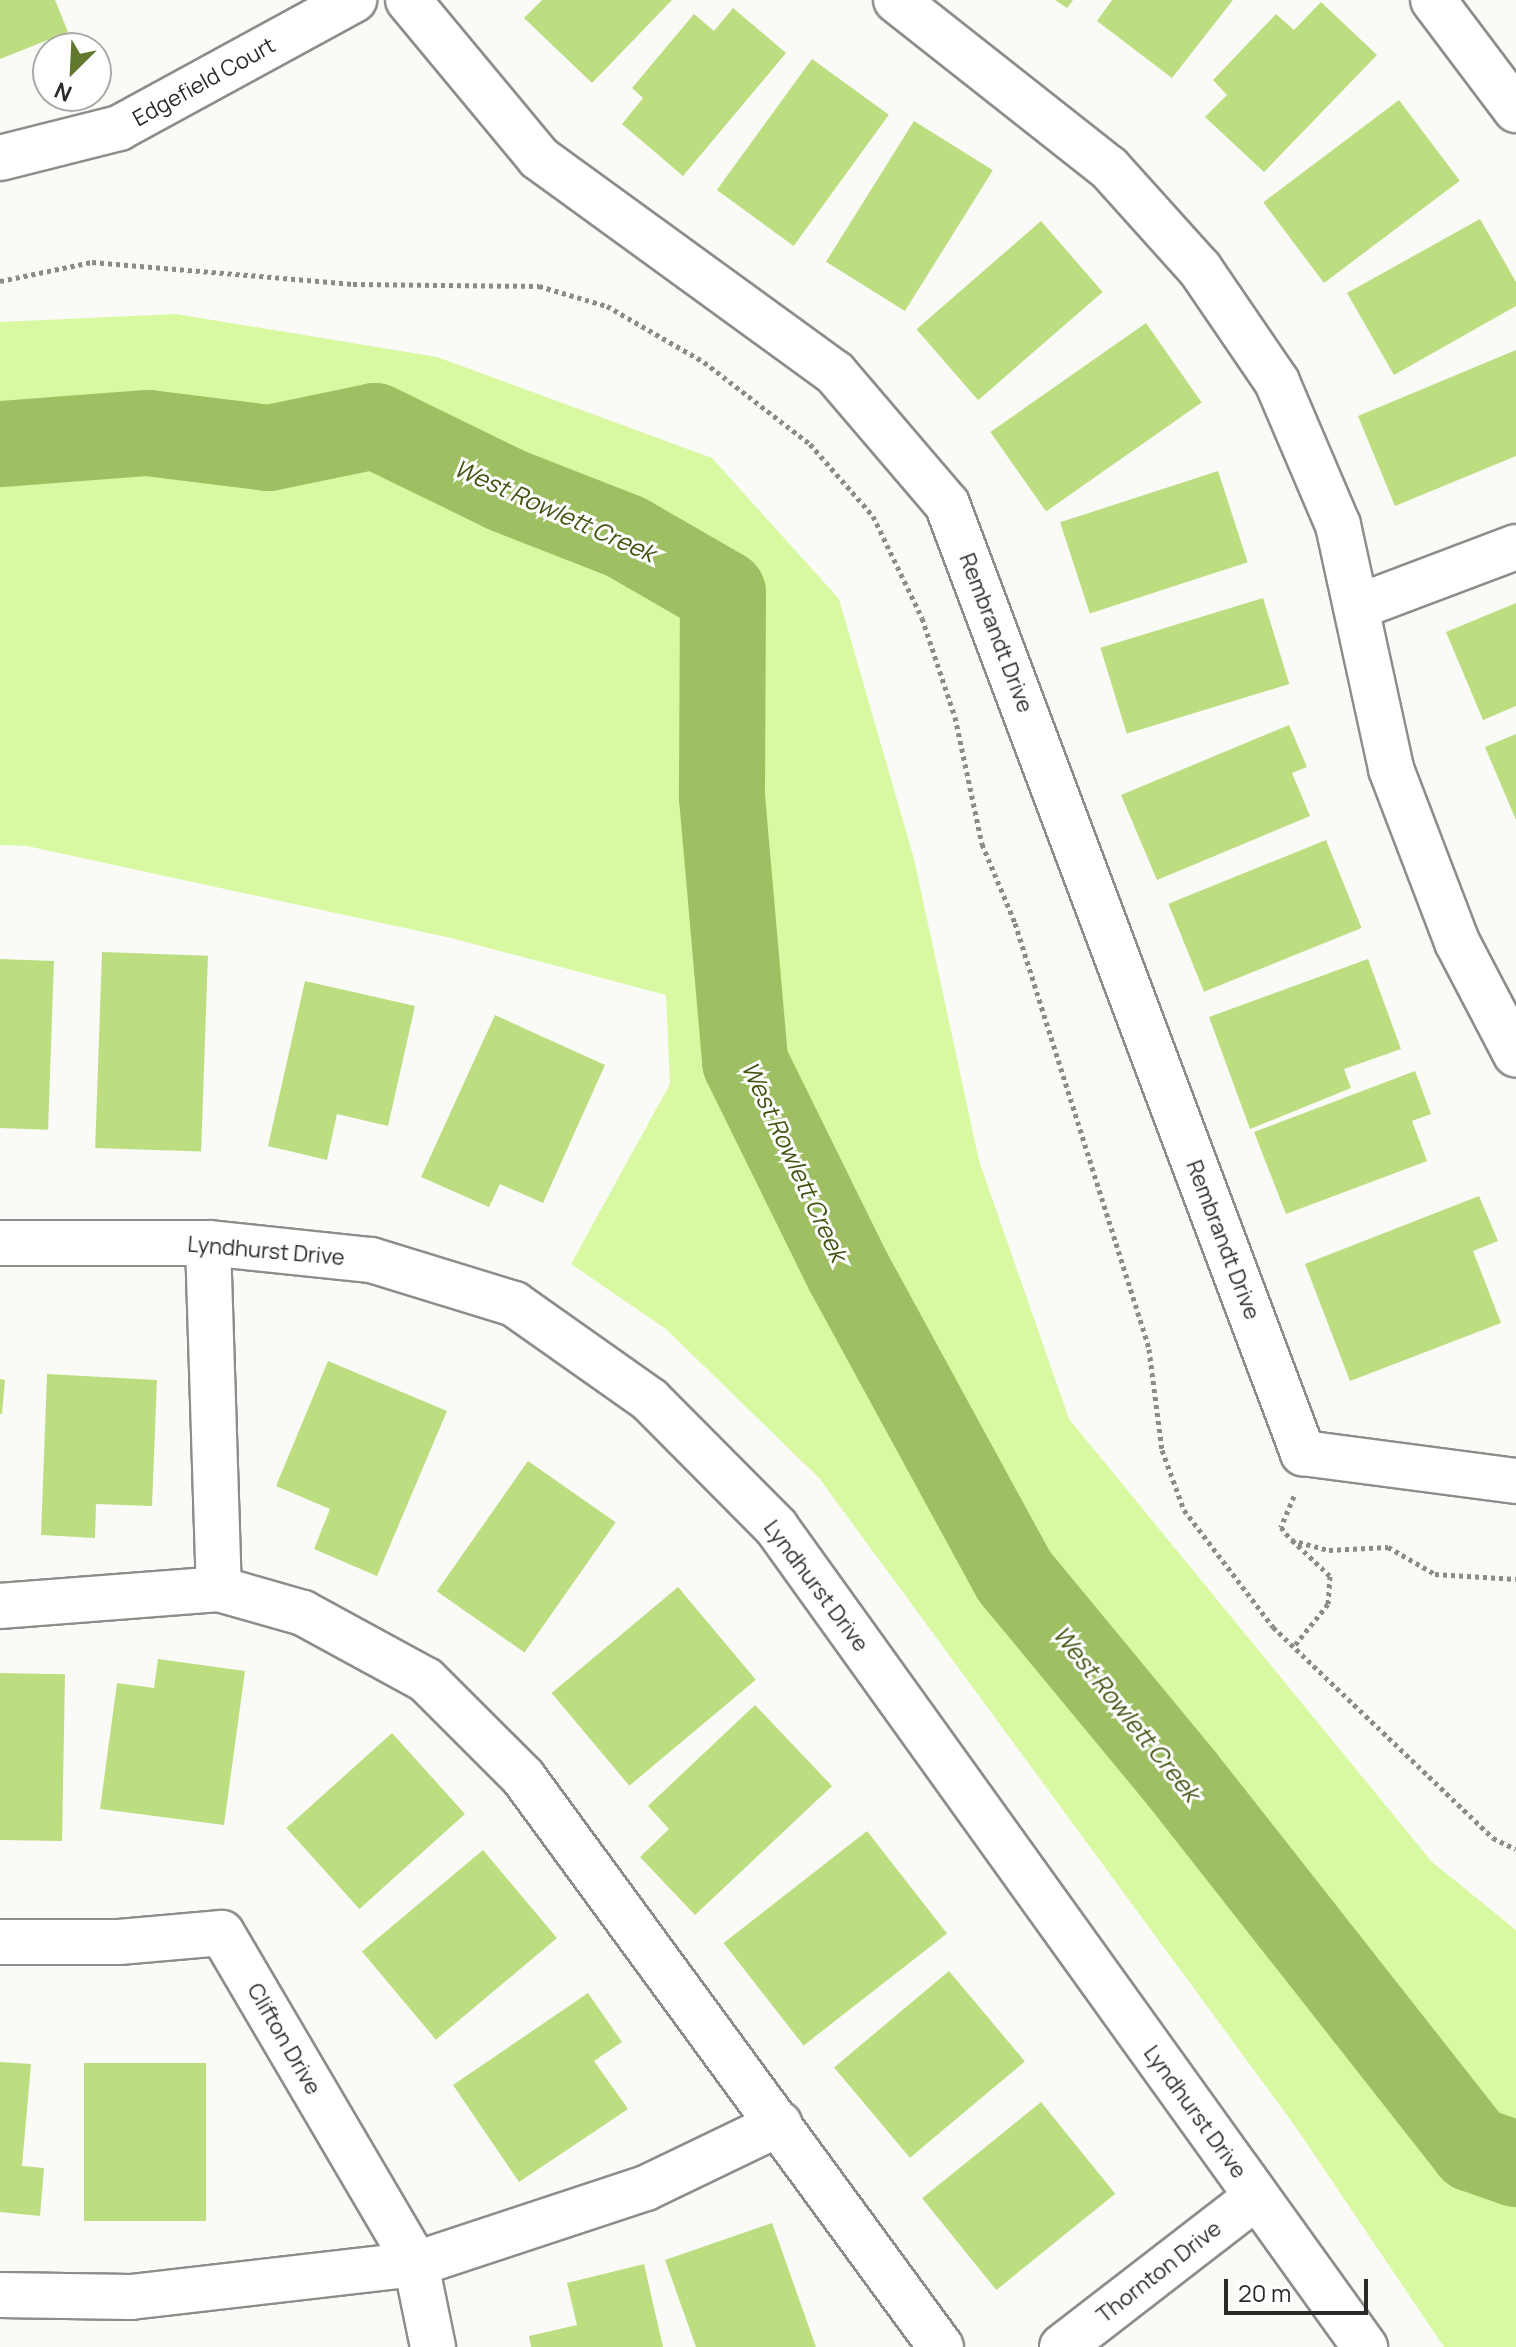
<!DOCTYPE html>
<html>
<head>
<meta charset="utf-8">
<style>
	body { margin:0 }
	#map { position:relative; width:1516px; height:2347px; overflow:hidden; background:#fafbf7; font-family:Manrope,sans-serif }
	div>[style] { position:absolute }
	.green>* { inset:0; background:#d8f8a1 }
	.river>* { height:86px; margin:-43px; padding:0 43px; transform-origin:43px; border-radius:43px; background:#9fbf63 }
	.building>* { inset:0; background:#bcde81; transform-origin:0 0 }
	.path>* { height:5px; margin-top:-2.5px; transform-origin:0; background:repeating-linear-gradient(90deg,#8b8c89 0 4px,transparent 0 8px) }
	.roads { filter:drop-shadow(2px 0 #8d8e8b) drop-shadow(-2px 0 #8d8e8b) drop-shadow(0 2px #8d8e8b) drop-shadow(0 -2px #8d8e8b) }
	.minor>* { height:44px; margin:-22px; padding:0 22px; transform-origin:22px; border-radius:22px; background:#fff }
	span { translate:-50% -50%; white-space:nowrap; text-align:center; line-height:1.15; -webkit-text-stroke:6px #fff; paint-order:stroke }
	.street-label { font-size:22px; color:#2a2a29 }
	.water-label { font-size:24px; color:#415513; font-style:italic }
	.north { position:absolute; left:32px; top:32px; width:80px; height:80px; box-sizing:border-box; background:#fff; border:2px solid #aaaaa9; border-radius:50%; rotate:204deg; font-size:22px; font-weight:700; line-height:32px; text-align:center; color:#2a2a29 }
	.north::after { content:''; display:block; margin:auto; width:28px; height:36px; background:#60792c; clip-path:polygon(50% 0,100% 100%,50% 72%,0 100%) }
	.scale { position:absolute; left:1224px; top:2279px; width:144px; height:36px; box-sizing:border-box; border:4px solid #2a2a29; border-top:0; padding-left:10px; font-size:24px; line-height:28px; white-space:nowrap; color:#2a2a29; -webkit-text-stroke:6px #fff; paint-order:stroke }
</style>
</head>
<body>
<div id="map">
	<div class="green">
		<div style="clip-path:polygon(176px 314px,437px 357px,712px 458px,839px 599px,914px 859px,979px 1161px,1069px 1419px,1432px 1862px,1516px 1930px,1516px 2347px,1444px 2347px,1295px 2126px,819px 1478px,666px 1329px,571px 1264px,670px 1084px,666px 995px,451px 938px,27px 846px,0 845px,0 322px)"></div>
	</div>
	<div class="river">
		<div style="left:0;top:444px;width:148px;rotate:-4.3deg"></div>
		<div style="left:148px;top:433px;width:122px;rotate:7.1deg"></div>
		<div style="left:269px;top:448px;width:108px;rotate:-11.7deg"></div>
		<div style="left:375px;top:426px;width:146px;rotate:26deg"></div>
		<div style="left:506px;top:490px;width:129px;rotate:21.4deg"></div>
		<div style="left:626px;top:537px;width:112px;rotate:30deg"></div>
		<div style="left:723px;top:593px;width:204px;rotate:90.3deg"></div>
		<div style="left:722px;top:797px;width:266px;rotate:85deg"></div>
		<div style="left:745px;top:1062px;width:235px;rotate:63.8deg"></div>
		<div style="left:849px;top:1273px;width:346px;rotate:61.4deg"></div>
		<div style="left:1015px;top:1577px;width:262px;rotate:50.4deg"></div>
		<div style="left:1182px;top:1779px;width:471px;rotate:51.8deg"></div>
		<div style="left:1473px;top:2149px;width:46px;rotate:19.2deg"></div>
	</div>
	<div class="building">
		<div style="clip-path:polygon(0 0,55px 0,68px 32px,0 59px)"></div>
		<div style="clip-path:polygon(542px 0,672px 0,592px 83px,524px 18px)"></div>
		<div style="clip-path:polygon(1055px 0,1073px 0,1067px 8px)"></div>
		<div style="clip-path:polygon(1112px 0,1233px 0,1172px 78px,1097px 21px)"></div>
		<div style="clip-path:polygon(1321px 2px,1377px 55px,1264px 172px,1205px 117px,1227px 95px,1213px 80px,1276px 14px,1294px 30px)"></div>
		<div style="clip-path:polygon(733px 8px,786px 53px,683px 176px,622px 124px,643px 98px,632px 88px,694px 14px,714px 31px)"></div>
		<div style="left:812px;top:59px;width:95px;height:162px;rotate:36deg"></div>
		<div style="left:1399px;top:100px;width:101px;height:170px;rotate:53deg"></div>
		<div style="left:914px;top:121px;width:93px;height:166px;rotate:32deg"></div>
		<div style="clip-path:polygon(1480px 219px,1516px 282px,1516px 306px,1394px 375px,1347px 293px)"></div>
		<div style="left:1041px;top:221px;width:94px;height:165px;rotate:49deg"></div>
		<div style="left:1146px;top:323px;width:97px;height:190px;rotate:55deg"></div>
		<div style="clip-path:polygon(1516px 350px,1516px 456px,1395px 506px,1358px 416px)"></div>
		<div style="left:1218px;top:471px;width:96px;height:166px;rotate:72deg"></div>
		<div style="left:1263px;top:598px;width:90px;height:170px;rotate:73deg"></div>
		<div style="clip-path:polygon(1516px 603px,1516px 706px,1483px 720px,1446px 632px)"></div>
		<div style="clip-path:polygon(1289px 725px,1307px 767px,1292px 773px,1310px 816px,1157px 880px,1121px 795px)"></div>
		<div style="clip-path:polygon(1516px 734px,1516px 820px,1485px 747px)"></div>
		<div style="left:1326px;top:840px;width:95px;height:170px;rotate:68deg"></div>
		<div style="left:102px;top:952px;width:106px;height:196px;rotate:2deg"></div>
		<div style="left:0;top:959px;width:54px;height:169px;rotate:2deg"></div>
		<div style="clip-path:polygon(1368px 959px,1401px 1049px,1344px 1069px,1351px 1088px,1250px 1129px,1209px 1017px)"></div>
		<div style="clip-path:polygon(305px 981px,415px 1006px,388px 1126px,337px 1114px,327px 1160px,268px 1146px)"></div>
		<div style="clip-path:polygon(495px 1015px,605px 1065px,543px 1203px,500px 1184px,489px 1207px,421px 1177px)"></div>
		<div style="clip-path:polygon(1415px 1071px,1431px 1114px,1412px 1121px,1427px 1161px,1286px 1214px,1254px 1132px)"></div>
		<div style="clip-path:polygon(1479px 1196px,1498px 1241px,1473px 1251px,1501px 1323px,1350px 1381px,1305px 1264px)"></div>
		<div style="clip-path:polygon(328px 1361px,447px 1411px,377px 1576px,314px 1549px,330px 1509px,276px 1486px)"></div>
		<div style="clip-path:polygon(47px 1374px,157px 1380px,152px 1506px,96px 1504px,95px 1538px,41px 1535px)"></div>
		<div style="clip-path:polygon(0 1379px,5px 1380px,2px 1414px,0 1414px)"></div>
		<div style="left:528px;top:1461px;width:107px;height:159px;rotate:35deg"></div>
		<div style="left:678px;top:1587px;width:121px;height:165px;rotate:50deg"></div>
		<div style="clip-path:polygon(158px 1659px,245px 1671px,224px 1825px,100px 1809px,117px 1683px,154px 1688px)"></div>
		<div style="left:0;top:1673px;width:65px;height:167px;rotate:1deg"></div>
		<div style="clip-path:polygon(755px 1705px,832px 1786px,695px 1915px,640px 1857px,669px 1829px,648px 1806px)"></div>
		<div style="left:392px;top:1733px;width:109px;height:142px;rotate:48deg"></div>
		<div style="left:867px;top:1831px;width:130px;height:182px;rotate:52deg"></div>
		<div style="left:483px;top:1850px;width:115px;height:158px;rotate:50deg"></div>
		<div style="left:949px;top:1971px;width:118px;height:150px;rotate:50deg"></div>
		<div style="clip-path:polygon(588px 1993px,622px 2042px,594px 2061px,628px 2109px,519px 2182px,453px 2085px)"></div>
		<div style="clip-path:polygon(0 2062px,31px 2064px,22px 2166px,44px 2168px,40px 2216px,0 2212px)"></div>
		<div style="left:206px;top:2063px;width:158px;height:122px;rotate:90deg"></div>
		<div style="left:1041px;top:2102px;width:118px;height:153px;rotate:51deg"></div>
		<div style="clip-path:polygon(772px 2223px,816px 2347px,696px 2347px,665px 2260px)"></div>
		<div style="clip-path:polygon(644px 2264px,663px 2347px,531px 2347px,529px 2336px,577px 2325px,567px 2283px)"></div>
	</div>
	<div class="path">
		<div style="left:0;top:281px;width:94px;rotate:-11.7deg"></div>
		<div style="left:92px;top:262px;width:262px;rotate:4.8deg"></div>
		<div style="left:353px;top:284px;width:186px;rotate:0.6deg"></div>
		<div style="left:539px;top:286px;width:71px;rotate:16.4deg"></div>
		<div style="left:607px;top:306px;width:112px;rotate:30deg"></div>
		<div style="left:704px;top:362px;width:134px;rotate:37.7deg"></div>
		<div style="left:810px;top:444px;width:96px;rotate:48.8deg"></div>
		<div style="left:873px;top:516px;width:113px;rotate:64.3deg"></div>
		<div style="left:922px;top:618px;width:104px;rotate:71.6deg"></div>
		<div style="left:955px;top:717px;width:130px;rotate:78deg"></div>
		<div style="left:982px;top:844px;width:86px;rotate:67.3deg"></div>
		<div style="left:1015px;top:923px;width:447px;rotate:72.5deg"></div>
		<div style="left:1149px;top:1349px;width:102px;rotate:82.7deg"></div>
		<div style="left:1162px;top:1450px;width:64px;rotate:69.9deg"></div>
		<div style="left:1184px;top:1510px;width:147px;rotate:52.7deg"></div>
		<div style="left:1273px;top:1627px;width:305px;rotate:43.8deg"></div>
		<div style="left:1493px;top:1838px;width:25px;rotate:26deg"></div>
		<div style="left:1294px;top:1496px;width:34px;rotate:113deg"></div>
		<div style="left:1281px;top:1527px;width:16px;rotate:52deg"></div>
		<div style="left:1291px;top:1540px;width:39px;rotate:15deg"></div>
		<div style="left:1329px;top:1550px;width:59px;rotate:-2.9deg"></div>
		<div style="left:1388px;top:1547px;width:54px;rotate:29.9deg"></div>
		<div style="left:1435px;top:1574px;width:81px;rotate:3.5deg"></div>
		<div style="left:1292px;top:1540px;width:52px;rotate:43.5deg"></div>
		<div style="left:1330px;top:1576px;width:28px;rotate:94deg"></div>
		<div style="left:1328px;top:1604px;width:54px;rotate:129deg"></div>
	</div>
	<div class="roads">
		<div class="minor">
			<div style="left:408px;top:0;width:205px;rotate:50.3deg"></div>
			<div style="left:539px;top:158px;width:366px;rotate:36deg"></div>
			<div style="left:835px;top:373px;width:172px;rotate:49.5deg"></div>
			<div style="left:947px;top:504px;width:1014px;rotate:69.44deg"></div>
			<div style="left:1303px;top:1453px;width:215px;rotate:7.5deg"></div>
			<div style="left:896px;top:0;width:271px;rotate:38.3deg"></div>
			<div style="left:1109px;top:168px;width:136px;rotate:48deg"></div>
			<div style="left:1200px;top:269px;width:137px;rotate:55.7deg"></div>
			<div style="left:1277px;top:382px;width:155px;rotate:66.9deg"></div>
			<div style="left:1338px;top:525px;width:250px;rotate:77.7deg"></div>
			<div style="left:1391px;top:769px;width:185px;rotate:69.1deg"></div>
			<div style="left:1457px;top:942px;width:127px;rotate:62.4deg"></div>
			<div style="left:1433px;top:0;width:138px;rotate:53deg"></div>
			<div style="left:0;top:158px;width:123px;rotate:-14.1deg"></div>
			<div style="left:119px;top:128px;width:268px;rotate:-28.6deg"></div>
			<div style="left:1360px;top:606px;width:167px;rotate:-20.7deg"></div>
			<div style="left:0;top:1243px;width:208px"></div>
			<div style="left:208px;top:1243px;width:164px;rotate:6deg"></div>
			<div style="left:371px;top:1260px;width:150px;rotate:17.1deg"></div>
			<div style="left:514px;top:1304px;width:166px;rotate:35.2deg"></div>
			<div style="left:650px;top:1400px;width:179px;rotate:45.2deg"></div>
			<div style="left:776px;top:1527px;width:1010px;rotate:54.31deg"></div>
			<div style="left:208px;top:1243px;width:346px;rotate:88.2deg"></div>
			<div style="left:219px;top:1589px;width:87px;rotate:15.9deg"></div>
			<div style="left:303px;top:1613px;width:140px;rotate:28.6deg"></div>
			<div style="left:426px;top:1680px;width:137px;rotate:45deg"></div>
			<div style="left:523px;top:1777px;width:707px;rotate:53.75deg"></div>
			<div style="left:0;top:1606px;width:220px;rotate:-4.4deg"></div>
			<div style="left:0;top:1942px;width:119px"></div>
			<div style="left:119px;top:1942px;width:103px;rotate:-5deg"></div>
			<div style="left:222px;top:1933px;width:384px;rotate:59.6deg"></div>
			<div style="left:416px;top:2264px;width:85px;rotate:78.4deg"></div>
			<div style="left:0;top:2295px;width:131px;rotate:0.9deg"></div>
			<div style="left:131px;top:2297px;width:287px;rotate:-6.6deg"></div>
			<div style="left:416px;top:2264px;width:242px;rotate:-18.3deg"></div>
			<div style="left:646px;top:2188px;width:148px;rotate:-25.7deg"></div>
			<div style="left:1062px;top:2347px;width:245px;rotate:-37.7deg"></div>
		</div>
	</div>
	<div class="street-label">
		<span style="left:204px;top:82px;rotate:-29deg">Edgefield Court</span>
		<span style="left:996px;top:633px;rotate:69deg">Rembrandt Drive</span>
		<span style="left:1223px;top:1240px;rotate:69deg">Rembrandt Drive</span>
		<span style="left:266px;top:1251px;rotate:5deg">Lyndhurst Drive</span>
		<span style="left:816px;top:1586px;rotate:53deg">Lyndhurst Drive</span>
		<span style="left:284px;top:2039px;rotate:60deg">Clifton Drive</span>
		<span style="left:1195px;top:2112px;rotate:54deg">Lyndhurst Drive</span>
		<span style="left:1159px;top:2272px;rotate:-38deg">Thornton Drive</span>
	</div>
	<div class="water-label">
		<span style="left:555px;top:510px;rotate:24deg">West Rowlett Creek</span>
		<span style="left:795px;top:1161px;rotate:65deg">West Rowlett Creek</span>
		<span style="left:1127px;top:1713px;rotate:51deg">West Rowlett Creek</span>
	</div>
	<div class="north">N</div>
	<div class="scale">20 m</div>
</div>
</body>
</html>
